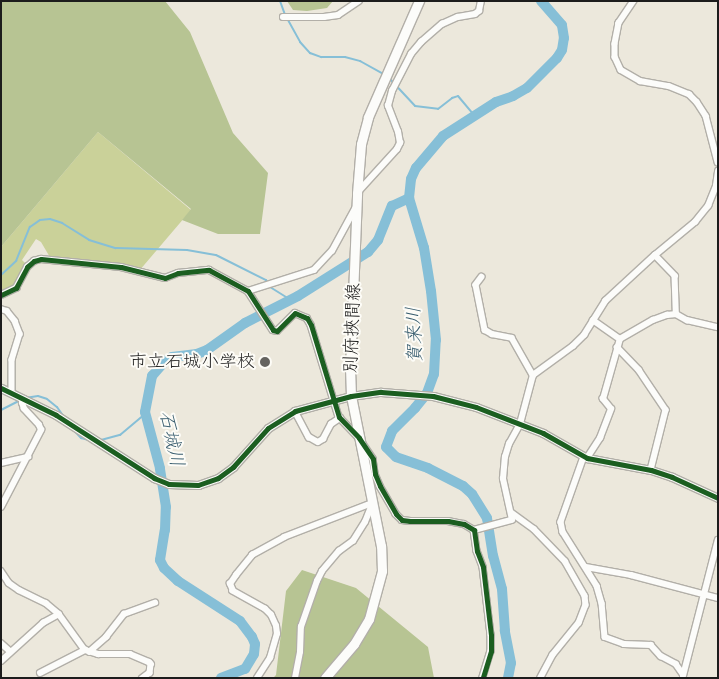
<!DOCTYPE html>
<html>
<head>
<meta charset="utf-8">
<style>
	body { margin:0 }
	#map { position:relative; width:719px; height:679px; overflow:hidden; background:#ece8dc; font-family:"Architects Daughter","Klee One",sans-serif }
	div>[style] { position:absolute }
	.green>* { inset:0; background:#cad199 }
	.forest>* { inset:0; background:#b7c493 }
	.stream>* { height:2px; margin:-1px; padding:0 1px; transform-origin:1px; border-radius:1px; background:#86bfd7 }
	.river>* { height:10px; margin:-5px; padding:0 5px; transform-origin:5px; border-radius:5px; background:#86bfd7 }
	.roads { filter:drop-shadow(1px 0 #b2afa8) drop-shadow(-1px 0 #b2afa8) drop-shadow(0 1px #b2afa8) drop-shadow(0 -1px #b2afa8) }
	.minor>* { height:5.5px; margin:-2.75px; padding:0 2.75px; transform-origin:2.75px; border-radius:2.75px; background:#fcfcfa }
	.tertiary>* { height:7px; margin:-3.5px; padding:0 3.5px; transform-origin:3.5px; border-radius:3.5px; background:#fcfcfa }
	.primary>* { height:9px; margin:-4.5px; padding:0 4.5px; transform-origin:4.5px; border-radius:4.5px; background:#fcfcfa }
	.cycleway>* { height:5px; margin:-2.5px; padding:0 2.5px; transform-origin:2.5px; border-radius:2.5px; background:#1b5e20 }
	.dots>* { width:14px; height:14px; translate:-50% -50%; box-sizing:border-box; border:2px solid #fdfcf7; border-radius:50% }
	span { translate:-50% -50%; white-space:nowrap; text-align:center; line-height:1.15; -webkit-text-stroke:4px #fdfcf7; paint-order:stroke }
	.street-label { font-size:18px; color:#1c1c1c }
	.poi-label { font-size:18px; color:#1c1c1c }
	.right { translate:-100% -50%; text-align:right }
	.water-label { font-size:19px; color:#385d6f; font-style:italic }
	.frame { position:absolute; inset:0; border:2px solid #1c1c1c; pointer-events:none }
</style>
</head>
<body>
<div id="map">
	<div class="green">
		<div style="clip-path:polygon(98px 132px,191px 210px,139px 271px,51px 259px,41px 242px,36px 239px,22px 260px,26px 264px,17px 282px,11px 288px,1px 292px,1px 247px)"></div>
	</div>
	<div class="forest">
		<div style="clip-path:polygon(1px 1px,165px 1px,190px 32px,233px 133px,268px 173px,260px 234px,218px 234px,182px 220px,191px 209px,98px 132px,1px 247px)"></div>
		<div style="clip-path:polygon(287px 1px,333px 1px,327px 8px,307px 11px,293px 10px)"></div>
		<div style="clip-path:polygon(302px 570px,356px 588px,428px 647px,434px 678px,273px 678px,276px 675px,286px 591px)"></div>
	</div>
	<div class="stream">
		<div style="left:280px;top:1px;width:15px;rotate:70deg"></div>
		<div style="left:288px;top:20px;width:25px;rotate:61deg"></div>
		<div style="left:300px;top:42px;width:15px;rotate:48deg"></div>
		<div style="left:310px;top:53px;width:12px;rotate:20deg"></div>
		<div style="left:321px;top:57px;width:24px"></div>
		<div style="left:345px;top:57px;width:16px;rotate:15deg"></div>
		<div style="left:360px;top:61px;width:26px;rotate:29deg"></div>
		<div style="left:389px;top:78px;width:38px;rotate:47deg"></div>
		<div style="left:415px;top:106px;width:23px;rotate:7deg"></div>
		<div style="left:438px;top:109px;width:18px;rotate:-38deg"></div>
		<div style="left:452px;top:98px;width:6px;rotate:-18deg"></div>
		<div style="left:458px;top:96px;width:26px;rotate:50deg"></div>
		<div style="left:1px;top:275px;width:21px;rotate:-43deg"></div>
		<div style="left:16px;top:261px;width:37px;rotate:-68deg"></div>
		<div style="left:30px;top:227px;width:12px;rotate:-35deg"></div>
		<div style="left:40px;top:220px;width:10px;rotate:-6deg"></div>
		<div style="left:50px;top:219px;width:13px;rotate:18deg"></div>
		<div style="left:62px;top:223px;width:32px;rotate:32deg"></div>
		<div style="left:89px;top:240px;width:28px;rotate:17deg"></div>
		<div style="left:116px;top:248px;width:71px;rotate:1.6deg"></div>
		<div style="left:187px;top:250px;width:29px;rotate:10deg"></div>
		<div style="left:216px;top:255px;width:56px;rotate:26.6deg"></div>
		<div style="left:266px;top:280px;width:8px;rotate:60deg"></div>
		<div style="left:270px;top:287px;width:25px;rotate:32deg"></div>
		<div style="left:25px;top:398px;width:13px;rotate:-9deg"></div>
		<div style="left:38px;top:396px;width:9px;rotate:18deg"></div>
		<div style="left:47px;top:399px;width:13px;rotate:39deg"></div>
		<div style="left:57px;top:407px;width:12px;rotate:55deg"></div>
		<div style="left:1px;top:410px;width:22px;rotate:-27deg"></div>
		<div style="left:71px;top:427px;width:15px;rotate:48deg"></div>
		<div style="left:81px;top:438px;width:8px;rotate:14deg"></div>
		<div style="left:101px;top:440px;width:20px;rotate:-15deg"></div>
		<div style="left:120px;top:435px;width:33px;rotate:-40deg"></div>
	</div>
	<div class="river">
		<div style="left:221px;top:678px;width:26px;rotate:-21deg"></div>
		<div style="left:245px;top:669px;width:17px;rotate:-59deg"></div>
		<div style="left:254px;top:654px;width:10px;rotate:-84deg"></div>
		<div style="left:255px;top:644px;width:8px;rotate:-113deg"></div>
		<div style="left:252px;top:637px;width:20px;rotate:-127deg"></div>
		<div style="left:240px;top:621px;width:74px;rotate:-147.2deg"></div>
		<div style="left:178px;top:581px;width:19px;rotate:-137deg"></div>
		<div style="left:164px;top:568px;width:9px;rotate:-117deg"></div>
		<div style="left:160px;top:560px;width:30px;rotate:-81deg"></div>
		<div style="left:165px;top:530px;width:23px;rotate:-88deg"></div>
		<div style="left:166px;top:507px;width:39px;rotate:-99deg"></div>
		<div style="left:160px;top:468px;width:58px;rotate:-105deg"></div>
		<div style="left:145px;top:412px;width:37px;rotate:-79deg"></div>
		<div style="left:152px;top:376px;width:18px;rotate:-49deg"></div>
		<div style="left:164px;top:362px;width:9px;rotate:-32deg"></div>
		<div style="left:172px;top:357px;width:25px;rotate:-7deg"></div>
		<div style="left:197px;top:354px;width:11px;rotate:-22deg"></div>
		<div style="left:207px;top:350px;width:47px;rotate:-35.4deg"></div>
		<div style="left:245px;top:323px;width:59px;rotate:-27deg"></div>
		<div style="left:298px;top:296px;width:83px;rotate:-32.2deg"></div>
		<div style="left:368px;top:252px;width:16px;rotate:-50deg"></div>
		<div style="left:378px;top:240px;width:37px;rotate:-68deg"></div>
		<div style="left:392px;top:206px;width:19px;rotate:-25deg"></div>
		<div style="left:508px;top:678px;width:15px;rotate:-79deg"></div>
		<div style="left:511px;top:663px;width:33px;rotate:-101deg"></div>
		<div style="left:505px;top:631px;width:42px;rotate:-94.1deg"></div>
		<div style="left:502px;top:589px;width:34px;rotate:-105deg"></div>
		<div style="left:493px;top:556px;width:38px;rotate:-99deg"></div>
		<div style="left:487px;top:518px;width:28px;rotate:-122deg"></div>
		<div style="left:472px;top:494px;width:12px;rotate:-138deg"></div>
		<div style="left:463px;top:486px;width:39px;rotate:-153deg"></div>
		<div style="left:428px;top:468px;width:34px;rotate:-161deg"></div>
		<div style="left:396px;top:457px;width:14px;rotate:-135deg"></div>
		<div style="left:386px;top:447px;width:17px;rotate:-69deg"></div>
		<div style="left:392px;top:431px;width:33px;rotate:-45deg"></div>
		<div style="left:415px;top:408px;width:19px;rotate:-51deg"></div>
		<div style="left:427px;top:393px;width:20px;rotate:-70deg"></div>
		<div style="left:434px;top:374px;width:34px;rotate:-87deg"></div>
		<div style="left:436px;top:340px;width:49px;rotate:-95.8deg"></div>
		<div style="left:431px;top:291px;width:44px;rotate:-99.2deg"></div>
		<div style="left:424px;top:248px;width:52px;rotate:-106.7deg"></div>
		<div style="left:409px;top:198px;width:19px;rotate:-84deg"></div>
		<div style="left:411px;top:179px;width:12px;rotate:-66deg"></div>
		<div style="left:416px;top:168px;width:42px;rotate:-49.8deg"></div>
		<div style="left:443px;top:136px;width:63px;rotate:-32.7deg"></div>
		<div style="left:496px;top:102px;width:18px;rotate:-19deg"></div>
		<div style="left:513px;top:96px;width:16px;rotate:-30deg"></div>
		<div style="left:527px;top:88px;width:42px;rotate:-45deg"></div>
		<div style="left:557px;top:58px;width:9px;rotate:-58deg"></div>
		<div style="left:562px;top:50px;width:12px;rotate:-81deg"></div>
		<div style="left:564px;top:38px;width:13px;rotate:-99deg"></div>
		<div style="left:562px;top:25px;width:32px;rotate:-131deg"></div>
	</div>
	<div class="roads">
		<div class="minor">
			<div style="left:634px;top:1px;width:27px;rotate:124deg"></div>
			<div style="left:619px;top:23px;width:21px;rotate:101deg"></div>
			<div style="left:615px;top:44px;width:13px;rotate:90deg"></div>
			<div style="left:615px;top:57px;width:14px;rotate:65deg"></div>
			<div style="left:621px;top:70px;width:22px;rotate:30deg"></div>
			<div style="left:640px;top:81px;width:29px;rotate:10deg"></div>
			<div style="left:669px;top:86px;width:22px;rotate:22deg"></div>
			<div style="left:689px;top:94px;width:11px;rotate:45deg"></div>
			<div style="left:697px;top:102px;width:17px;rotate:57deg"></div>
			<div style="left:706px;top:116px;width:48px;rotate:75.4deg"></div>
			<div style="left:283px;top:17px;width:41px"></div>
			<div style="left:324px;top:17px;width:14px;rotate:-8deg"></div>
			<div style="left:338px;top:15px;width:25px;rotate:-34deg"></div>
			<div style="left:357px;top:193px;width:59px;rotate:-47.7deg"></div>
			<div style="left:397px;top:149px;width:7px;rotate:-63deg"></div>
			<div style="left:400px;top:143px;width:11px;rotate:-100deg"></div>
			<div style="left:398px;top:132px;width:28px;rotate:-111deg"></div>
			<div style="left:388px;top:106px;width:16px;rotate:-75deg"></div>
			<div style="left:392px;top:91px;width:42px;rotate:-62.8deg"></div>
			<div style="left:411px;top:54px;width:16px;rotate:-50deg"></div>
			<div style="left:421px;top:42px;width:28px;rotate:-41deg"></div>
			<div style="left:442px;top:24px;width:17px;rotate:-24deg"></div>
			<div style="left:458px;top:17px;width:17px;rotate:-10deg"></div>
			<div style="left:475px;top:14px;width:5px;rotate:-37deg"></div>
			<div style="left:479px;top:11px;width:10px;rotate:-79deg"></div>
			<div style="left:655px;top:255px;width:29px;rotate:46deg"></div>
			<div style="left:675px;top:276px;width:38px;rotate:88deg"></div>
			<div style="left:482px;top:277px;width:10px;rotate:127deg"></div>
			<div style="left:476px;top:285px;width:46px;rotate:78.7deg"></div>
			<div style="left:485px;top:330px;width:8px;rotate:30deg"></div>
			<div style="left:492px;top:334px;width:20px;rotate:11deg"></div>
			<div style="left:512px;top:338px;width:43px;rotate:60.4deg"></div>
			<div style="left:248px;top:291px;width:69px;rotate:-17.7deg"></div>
			<div style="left:314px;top:270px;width:26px;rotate:-47deg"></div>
			<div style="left:332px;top:251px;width:50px;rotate:-61.4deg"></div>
			<div style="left:1px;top:295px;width:17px;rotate:-25deg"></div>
			<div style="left:16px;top:288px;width:24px;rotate:-62deg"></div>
			<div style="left:27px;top:267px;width:9px;rotate:-41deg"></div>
			<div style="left:34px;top:261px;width:7px;rotate:-16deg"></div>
			<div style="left:41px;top:259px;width:80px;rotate:5.7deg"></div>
			<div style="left:121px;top:267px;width:45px;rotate:14deg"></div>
			<div style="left:165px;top:278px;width:14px;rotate:-21deg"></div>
			<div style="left:178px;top:273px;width:31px;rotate:-6deg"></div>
			<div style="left:209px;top:270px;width:44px;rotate:28.3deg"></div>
			<div style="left:248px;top:291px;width:46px;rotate:57.3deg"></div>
			<div style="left:273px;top:330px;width:4px;rotate:14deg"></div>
			<div style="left:277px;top:331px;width:25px;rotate:-45deg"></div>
			<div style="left:295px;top:313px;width:13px;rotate:23deg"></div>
			<div style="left:307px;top:318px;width:8px;rotate:60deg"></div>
			<div style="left:311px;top:325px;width:96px;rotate:73.1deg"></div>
			<div style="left:339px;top:417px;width:29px;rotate:46deg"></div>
			<div style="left:359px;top:438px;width:25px;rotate:56deg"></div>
			<div style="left:373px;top:459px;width:15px;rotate:82deg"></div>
			<div style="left:375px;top:474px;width:13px;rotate:67deg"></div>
			<div style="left:380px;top:486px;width:32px;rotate:60deg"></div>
			<div style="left:396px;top:514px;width:8px;rotate:45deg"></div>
			<div style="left:402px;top:520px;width:8px;rotate:7deg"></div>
			<div style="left:410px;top:521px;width:38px"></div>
			<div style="left:448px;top:521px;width:16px;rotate:11deg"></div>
			<div style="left:464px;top:524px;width:12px;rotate:31deg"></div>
			<div style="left:474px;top:530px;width:21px;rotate:82deg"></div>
			<div style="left:477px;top:551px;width:17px;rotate:69deg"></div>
			<div style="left:483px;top:567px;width:68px;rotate:83.3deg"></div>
			<div style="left:491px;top:635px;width:16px;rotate:90deg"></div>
			<div style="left:491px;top:651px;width:28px;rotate:107deg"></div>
			<div style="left:1px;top:309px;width:6px;rotate:18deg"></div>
			<div style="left:7px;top:311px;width:13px;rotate:51deg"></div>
			<div style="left:15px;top:321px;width:14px;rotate:69deg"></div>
			<div style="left:20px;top:334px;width:27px;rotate:107deg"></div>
			<div style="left:12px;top:360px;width:33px;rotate:90deg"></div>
			<div style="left:593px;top:320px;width:33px;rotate:35deg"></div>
			<div style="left:617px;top:347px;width:32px;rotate:46deg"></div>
			<div style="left:639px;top:370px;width:48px;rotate:56deg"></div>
			<div style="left:666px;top:410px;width:62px;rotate:104deg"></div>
			<div style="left:295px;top:411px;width:30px;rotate:62deg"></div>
			<div style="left:309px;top:437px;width:10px;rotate:29deg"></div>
			<div style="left:318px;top:442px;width:6px;rotate:-31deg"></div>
			<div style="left:323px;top:439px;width:17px;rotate:-62deg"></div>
			<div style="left:331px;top:424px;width:11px;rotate:-34deg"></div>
			<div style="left:584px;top:457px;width:69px;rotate:109.5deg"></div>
			<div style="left:561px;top:522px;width:10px;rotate:79deg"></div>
			<div style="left:563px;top:532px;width:64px;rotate:57.8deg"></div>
			<div style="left:597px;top:586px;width:18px;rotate:74deg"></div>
			<div style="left:602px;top:603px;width:34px;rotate:85deg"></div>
			<div style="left:605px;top:637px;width:20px;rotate:20deg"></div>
			<div style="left:624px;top:644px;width:27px;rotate:2deg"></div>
			<div style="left:651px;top:645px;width:15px;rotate:48deg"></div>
			<div style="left:661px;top:656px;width:17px;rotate:28deg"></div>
			<div style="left:676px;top:664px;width:12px;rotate:55deg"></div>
			<div style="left:587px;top:458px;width:24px;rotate:-57deg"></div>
			<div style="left:600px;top:438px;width:31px;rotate:-69deg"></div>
			<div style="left:611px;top:409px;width:13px;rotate:-129deg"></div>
			<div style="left:603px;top:399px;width:62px;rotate:-74.2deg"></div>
			<div style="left:620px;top:339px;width:38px;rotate:-30deg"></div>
			<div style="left:653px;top:320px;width:15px;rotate:-20deg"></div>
			<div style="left:667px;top:315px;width:9px;rotate:-6deg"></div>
			<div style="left:676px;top:314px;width:13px;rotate:29deg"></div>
			<div style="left:687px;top:320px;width:32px;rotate:13deg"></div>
			<div style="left:1px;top:463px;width:28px;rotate:-13deg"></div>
			<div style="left:1px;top:507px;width:87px;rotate:-62.5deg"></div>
			<div style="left:41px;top:430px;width:5px;rotate:-112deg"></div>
			<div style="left:39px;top:425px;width:22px;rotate:-133deg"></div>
			<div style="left:24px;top:409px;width:6px;rotate:-108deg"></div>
			<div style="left:22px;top:403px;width:4px;rotate:-63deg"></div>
			<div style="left:512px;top:513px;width:27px;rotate:36deg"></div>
			<div style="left:534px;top:529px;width:45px;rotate:45.9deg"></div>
			<div style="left:565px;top:561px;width:40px;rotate:60.3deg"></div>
			<div style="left:585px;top:596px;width:9px;rotate:84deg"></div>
			<div style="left:586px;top:605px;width:19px;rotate:111deg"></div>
			<div style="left:579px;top:623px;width:41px;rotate:129.1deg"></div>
			<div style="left:553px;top:655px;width:26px;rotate:118deg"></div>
			<div style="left:474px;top:530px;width:39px;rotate:-15deg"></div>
			<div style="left:512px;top:520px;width:42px;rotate:-102.4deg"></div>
			<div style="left:503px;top:479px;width:22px;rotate:-85deg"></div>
			<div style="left:505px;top:457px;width:14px;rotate:-73deg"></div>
			<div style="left:509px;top:444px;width:23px;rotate:-61deg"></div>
			<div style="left:520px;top:424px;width:51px;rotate:-75.1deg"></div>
			<div style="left:533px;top:375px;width:49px;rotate:-35.9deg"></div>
			<div style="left:573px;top:346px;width:16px;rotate:-45deg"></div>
			<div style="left:584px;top:335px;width:40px;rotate:-58deg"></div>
			<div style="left:605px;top:301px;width:68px;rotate:-42.6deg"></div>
			<div style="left:655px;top:255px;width:52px;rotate:-39.5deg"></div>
			<div style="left:695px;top:222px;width:21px;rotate:-51deg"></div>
			<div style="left:708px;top:206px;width:22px;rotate:-68deg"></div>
			<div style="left:716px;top:186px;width:15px;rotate:-82deg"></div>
			<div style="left:586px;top:567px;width:46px;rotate:10.1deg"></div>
			<div style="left:631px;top:575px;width:90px;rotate:14.8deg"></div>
			<div style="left:1px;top:571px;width:14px;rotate:56deg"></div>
			<div style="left:9px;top:583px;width:12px;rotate:35deg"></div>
			<div style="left:19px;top:590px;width:30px;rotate:26deg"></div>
			<div style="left:46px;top:603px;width:17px;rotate:40deg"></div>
			<div style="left:59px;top:614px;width:44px;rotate:54.2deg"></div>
			<div style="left:85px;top:650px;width:14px;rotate:17deg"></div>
			<div style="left:98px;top:654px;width:32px"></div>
			<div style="left:130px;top:654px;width:21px;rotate:23deg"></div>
			<div style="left:149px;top:662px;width:3px;rotate:45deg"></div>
			<div style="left:151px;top:664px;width:9px;rotate:96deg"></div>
			<div style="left:150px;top:673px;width:9px;rotate:144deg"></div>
			<div style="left:1px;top:643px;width:12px;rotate:42deg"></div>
			<div style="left:89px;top:652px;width:23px;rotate:-41deg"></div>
			<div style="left:106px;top:637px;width:29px;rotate:-52deg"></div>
			<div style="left:124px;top:614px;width:33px;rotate:-20deg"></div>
			<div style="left:1px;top:661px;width:57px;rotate:-42.1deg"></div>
			<div style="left:43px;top:623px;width:18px;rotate:-29deg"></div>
			<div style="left:40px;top:673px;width:51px;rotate:-27.1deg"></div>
			<div style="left:683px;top:676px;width:140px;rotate:-75.6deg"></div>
			<div style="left:257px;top:678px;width:24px;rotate:-57deg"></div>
			<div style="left:270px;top:658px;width:25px;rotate:-74deg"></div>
			<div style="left:277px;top:634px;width:8px;rotate:-97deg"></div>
			<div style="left:276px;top:626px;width:12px;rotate:-114deg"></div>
			<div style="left:271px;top:615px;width:8px;rotate:-135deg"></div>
			<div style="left:265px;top:609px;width:37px;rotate:-151deg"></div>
			<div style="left:233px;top:591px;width:8px;rotate:-113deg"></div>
			<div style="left:230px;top:584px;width:11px;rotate:-56deg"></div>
			<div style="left:236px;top:575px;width:26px;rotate:-51deg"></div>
			<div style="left:252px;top:555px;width:37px;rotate:-29deg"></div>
			<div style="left:284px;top:537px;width:94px;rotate:-21.1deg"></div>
			<div style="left:295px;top:678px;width:26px;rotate:-79deg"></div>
			<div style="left:300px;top:652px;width:25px;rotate:-88deg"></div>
			<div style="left:301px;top:627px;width:49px;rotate:-70.8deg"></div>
			<div style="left:317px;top:581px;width:11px;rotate:-63deg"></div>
			<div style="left:322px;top:571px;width:26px;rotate:-50deg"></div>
			<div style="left:339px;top:551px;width:17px;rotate:-36deg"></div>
			<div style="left:353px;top:541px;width:22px;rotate:-58deg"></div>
			<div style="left:365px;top:522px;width:18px;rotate:-68deg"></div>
		</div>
		<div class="tertiary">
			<div style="left:1px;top:388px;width:61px;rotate:26.1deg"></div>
			<div style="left:56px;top:415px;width:117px;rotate:32.7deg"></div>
			<div style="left:154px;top:478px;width:16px;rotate:22deg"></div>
			<div style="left:169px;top:484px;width:29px;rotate:2deg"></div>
			<div style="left:198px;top:485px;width:21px;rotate:-19deg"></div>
			<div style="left:218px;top:478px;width:19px;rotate:-36deg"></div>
			<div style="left:233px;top:467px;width:52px;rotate:-48.1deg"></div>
			<div style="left:268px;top:428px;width:32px;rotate:-32deg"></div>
			<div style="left:295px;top:411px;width:58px;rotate:-15deg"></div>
			<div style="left:351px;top:396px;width:30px;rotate:-8deg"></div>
			<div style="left:381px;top:392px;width:52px;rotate:4.4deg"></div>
			<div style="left:433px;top:396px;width:44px;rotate:14.3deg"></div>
			<div style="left:476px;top:407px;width:72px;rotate:21.2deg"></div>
			<div style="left:543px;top:433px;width:51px;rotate:29.6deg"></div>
			<div style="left:587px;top:458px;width:65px;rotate:10.6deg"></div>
			<div style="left:651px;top:470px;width:22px;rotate:18deg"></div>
			<div style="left:672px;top:477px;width:51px;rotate:24.5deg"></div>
		</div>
		<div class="primary">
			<div style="left:325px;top:678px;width:45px;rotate:-49.5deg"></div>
			<div style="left:354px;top:644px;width:29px;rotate:-59deg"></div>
			<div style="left:369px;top:619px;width:50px;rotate:-74.8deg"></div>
			<div style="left:382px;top:571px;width:25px;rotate:-92deg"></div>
			<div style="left:381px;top:546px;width:153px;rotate:-101.3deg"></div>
			<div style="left:351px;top:396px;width:26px;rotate:-92deg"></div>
			<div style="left:350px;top:370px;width:177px;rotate:-87.7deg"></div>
			<div style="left:357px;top:193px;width:49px;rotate:-85.3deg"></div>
			<div style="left:361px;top:144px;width:28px;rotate:-75deg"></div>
			<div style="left:368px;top:117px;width:127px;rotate:-66.3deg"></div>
		</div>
	</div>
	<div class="cycleway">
		<div style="left:1px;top:295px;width:17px;rotate:-25deg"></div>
		<div style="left:16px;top:288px;width:24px;rotate:-62deg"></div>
		<div style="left:27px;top:267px;width:9px;rotate:-41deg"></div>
		<div style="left:34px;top:261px;width:7px;rotate:-16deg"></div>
		<div style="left:41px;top:259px;width:80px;rotate:5.7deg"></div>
		<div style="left:121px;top:267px;width:45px;rotate:14deg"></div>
		<div style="left:165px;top:278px;width:14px;rotate:-21deg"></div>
		<div style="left:178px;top:273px;width:31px;rotate:-6deg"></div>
		<div style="left:209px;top:270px;width:44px;rotate:28.3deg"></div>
		<div style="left:248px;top:291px;width:46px;rotate:57.3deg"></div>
		<div style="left:273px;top:330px;width:4px;rotate:14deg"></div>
		<div style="left:277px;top:331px;width:25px;rotate:-45deg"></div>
		<div style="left:295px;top:313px;width:13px;rotate:23deg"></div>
		<div style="left:307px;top:318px;width:8px;rotate:60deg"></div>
		<div style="left:311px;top:325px;width:96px;rotate:73.1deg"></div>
		<div style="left:339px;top:417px;width:29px;rotate:46deg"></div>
		<div style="left:359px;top:438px;width:25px;rotate:56deg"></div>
		<div style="left:373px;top:459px;width:15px;rotate:82deg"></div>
		<div style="left:375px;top:474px;width:13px;rotate:67deg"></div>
		<div style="left:380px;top:486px;width:32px;rotate:60deg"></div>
		<div style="left:396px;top:514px;width:8px;rotate:45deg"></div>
		<div style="left:402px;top:520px;width:8px;rotate:7deg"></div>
		<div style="left:410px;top:521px;width:38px"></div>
		<div style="left:448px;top:521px;width:16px;rotate:11deg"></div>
		<div style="left:464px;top:524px;width:12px;rotate:31deg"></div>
		<div style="left:474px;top:530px;width:21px;rotate:82deg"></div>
		<div style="left:477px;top:551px;width:17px;rotate:69deg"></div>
		<div style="left:483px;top:567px;width:68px;rotate:83.3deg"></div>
		<div style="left:491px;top:635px;width:16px;rotate:90deg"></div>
		<div style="left:491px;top:651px;width:28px;rotate:107deg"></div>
		<div style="left:1px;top:388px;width:61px;rotate:26.1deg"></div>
		<div style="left:56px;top:415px;width:117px;rotate:32.7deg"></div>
		<div style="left:154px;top:478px;width:16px;rotate:22deg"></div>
		<div style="left:169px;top:484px;width:29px;rotate:2deg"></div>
		<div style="left:198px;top:485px;width:21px;rotate:-19deg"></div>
		<div style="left:218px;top:478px;width:19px;rotate:-36deg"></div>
		<div style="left:233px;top:467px;width:52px;rotate:-48.1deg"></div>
		<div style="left:268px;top:428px;width:32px;rotate:-32deg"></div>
		<div style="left:295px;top:411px;width:58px;rotate:-15deg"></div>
		<div style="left:351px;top:396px;width:30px;rotate:-8deg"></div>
		<div style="left:381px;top:392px;width:52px;rotate:4.4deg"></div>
		<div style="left:433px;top:396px;width:44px;rotate:14.3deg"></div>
		<div style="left:476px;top:407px;width:72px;rotate:21.2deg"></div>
		<div style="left:543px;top:433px;width:51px;rotate:29.6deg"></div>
		<div style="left:587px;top:458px;width:65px;rotate:10.6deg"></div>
		<div style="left:651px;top:470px;width:22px;rotate:18deg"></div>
		<div style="left:672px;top:477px;width:51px;rotate:24.5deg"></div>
	</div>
	<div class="dots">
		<div style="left:265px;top:362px;background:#65635f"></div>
	</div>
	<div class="street-label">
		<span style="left:353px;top:328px;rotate:-88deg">別府挾間線</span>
	</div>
	<div class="poi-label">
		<span class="right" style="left:255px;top:362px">市立石城小学校</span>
	</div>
	<div class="water-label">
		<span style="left:415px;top:335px;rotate:-92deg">賀来川</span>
		<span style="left:171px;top:439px;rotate:78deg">石城川</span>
	</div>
	<div class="frame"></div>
</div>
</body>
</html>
